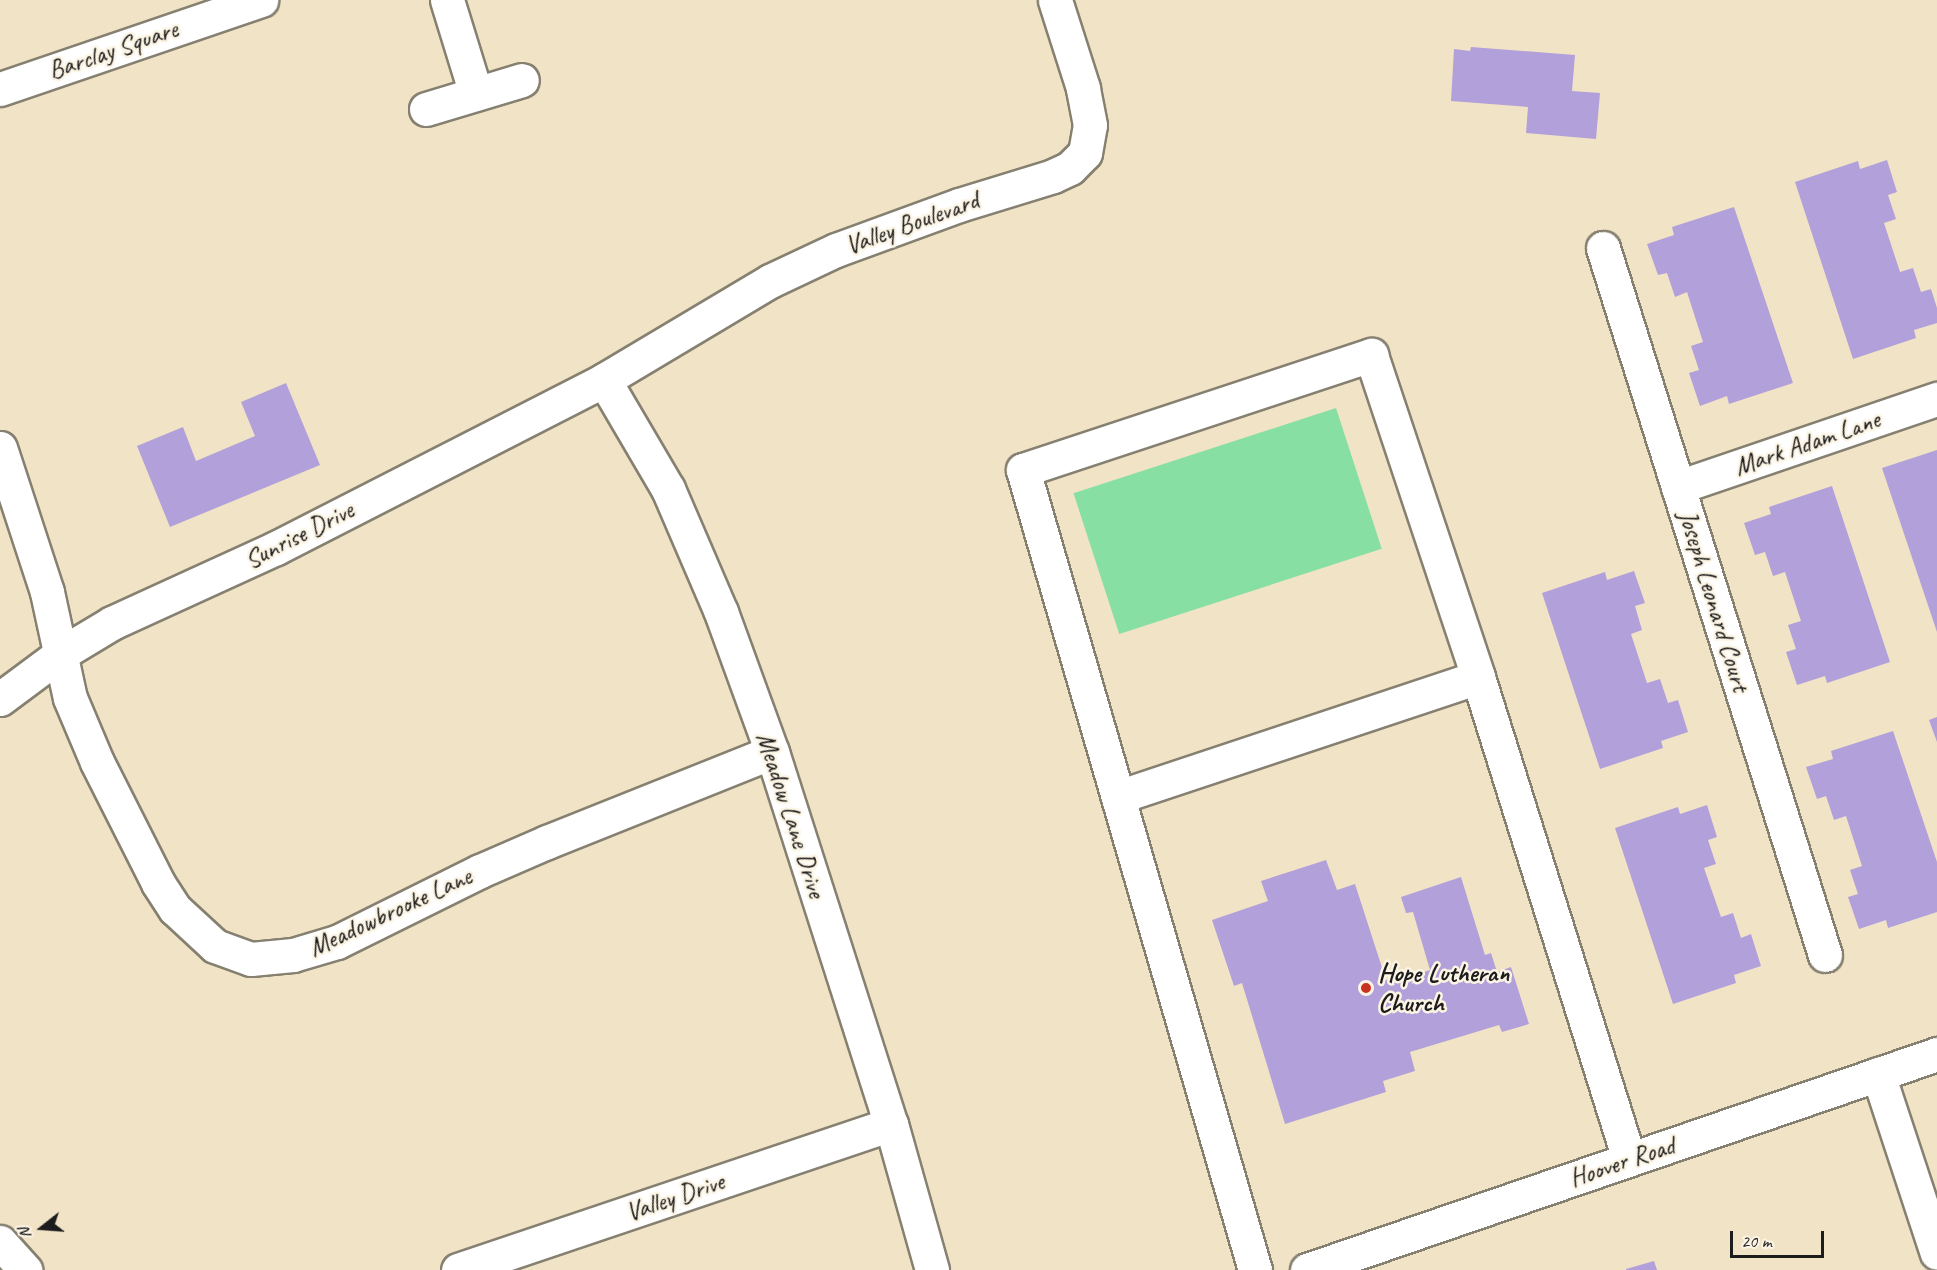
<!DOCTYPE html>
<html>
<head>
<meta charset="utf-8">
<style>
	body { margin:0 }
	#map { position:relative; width:1937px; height:1270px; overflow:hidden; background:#f1e3c6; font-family:Caveat,sans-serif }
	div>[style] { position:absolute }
	.green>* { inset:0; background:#87dfa3; transform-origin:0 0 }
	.building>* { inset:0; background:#b2a0da }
	.roads { filter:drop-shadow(2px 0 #868071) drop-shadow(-2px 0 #868071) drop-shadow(0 2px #868071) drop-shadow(0 -2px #868071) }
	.minor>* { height:33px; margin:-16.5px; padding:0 16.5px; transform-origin:16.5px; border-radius:16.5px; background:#fff }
	.major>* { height:33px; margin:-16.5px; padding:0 16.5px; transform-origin:16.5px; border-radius:16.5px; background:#fff }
	.dots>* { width:16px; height:16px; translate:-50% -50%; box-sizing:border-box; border:3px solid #fcf5e5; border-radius:50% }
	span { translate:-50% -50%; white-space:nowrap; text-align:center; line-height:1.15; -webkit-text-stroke:5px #fcf5e5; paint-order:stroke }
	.street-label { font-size:26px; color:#1c1c1c }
	.poi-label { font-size:26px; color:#1c1c1c; font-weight:700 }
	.left { translate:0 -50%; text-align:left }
	.north { position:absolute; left:12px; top:1198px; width:60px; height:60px; -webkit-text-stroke:4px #fcf5e5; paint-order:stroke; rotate:253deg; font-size:16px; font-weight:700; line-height:24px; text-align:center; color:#1c1c1c }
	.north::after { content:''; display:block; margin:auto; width:21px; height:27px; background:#1c1c1c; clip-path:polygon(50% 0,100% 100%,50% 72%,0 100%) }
	.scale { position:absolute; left:1730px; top:1231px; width:94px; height:27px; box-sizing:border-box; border:3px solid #1c1c1c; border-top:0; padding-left:8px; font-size:18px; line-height:21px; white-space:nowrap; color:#1c1c1c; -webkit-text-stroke:4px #fcf5e5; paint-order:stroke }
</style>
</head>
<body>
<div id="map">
	<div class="green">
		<div style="left:1336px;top:408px;width:148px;height:276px;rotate:72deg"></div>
	</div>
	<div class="building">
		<div style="clip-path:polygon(1471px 47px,1575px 55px,1572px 91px,1600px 93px,1596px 139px,1526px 133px,1528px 107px,1451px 101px,1454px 49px,1470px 51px)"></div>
		<div style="clip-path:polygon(1887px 160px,1897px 192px,1888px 195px,1896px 219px,1884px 223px,1900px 272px,1913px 268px,1921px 292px,1931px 289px,1937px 308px,1937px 323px,1914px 330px,1916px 338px,1853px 359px,1795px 182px,1858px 161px,1860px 169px)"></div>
		<div style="clip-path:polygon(1734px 207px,1793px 383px,1729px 404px,1727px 396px,1700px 406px,1689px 373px,1699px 370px,1691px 346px,1703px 342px,1687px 292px,1675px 297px,1667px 273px,1658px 275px,1647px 244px,1674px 235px,1672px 227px)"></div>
		<div style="clip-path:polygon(286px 383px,320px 465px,170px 527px,137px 446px,183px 427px,196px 461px,255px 436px,241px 402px)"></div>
		<div style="clip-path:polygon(1937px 450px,1937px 632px,1882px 468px)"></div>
		<div style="clip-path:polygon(1832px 486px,1890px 662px,1827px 683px,1825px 676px,1797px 685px,1786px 652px,1796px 649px,1788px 625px,1801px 621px,1785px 572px,1773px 576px,1765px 552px,1755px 555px,1744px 523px,1771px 514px,1769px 507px)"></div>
		<div style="clip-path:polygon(1634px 571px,1645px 603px,1635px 606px,1642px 630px,1631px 634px,1647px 683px,1660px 679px,1668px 703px,1678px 700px,1688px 732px,1661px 741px,1663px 748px,1600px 769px,1542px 593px,1605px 572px,1607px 580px)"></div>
		<div style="clip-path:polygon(1937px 717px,1937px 742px,1929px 720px)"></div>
		<div style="clip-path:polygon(1893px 731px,1937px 862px,1937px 912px,1888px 928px,1886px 920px,1859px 929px,1848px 897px,1858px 894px,1850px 870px,1862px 866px,1846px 816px,1834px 820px,1826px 796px,1817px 799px,1806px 767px,1833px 759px,1831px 751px)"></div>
		<div style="clip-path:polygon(1707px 805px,1717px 837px,1708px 840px,1716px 864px,1704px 868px,1721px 917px,1733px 913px,1741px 938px,1751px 934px,1761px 966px,1734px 975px,1736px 983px,1673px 1004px,1615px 828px,1678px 807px,1680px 814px)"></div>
		<div style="clip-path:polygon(1326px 860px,1337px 890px,1355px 884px,1386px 980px,1394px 978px,1395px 982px,1430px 970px,1413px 912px,1406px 913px,1401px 897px,1461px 877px,1485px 955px,1491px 953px,1497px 972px,1511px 967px,1529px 1024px,1502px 1032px,1499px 1025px,1410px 1052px,1415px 1071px,1383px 1081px,1386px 1092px,1285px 1124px,1242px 983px,1234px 986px,1212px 920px,1268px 901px,1261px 881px)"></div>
		<div style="clip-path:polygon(1654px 1261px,1657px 1270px,1626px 1270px,1626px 1269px)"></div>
	</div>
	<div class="roads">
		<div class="minor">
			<div style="left:447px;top:0;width:98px;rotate:72.9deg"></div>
			<div style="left:0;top:89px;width:276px;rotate:-18.8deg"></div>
			<div style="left:426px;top:109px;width:100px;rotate:-16.8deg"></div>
			<div style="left:1603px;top:248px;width:741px;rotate:72.57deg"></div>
			<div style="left:604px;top:380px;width:126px;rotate:59.6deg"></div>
			<div style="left:668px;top:489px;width:134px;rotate:66.7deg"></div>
			<div style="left:721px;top:612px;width:149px;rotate:70deg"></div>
			<div style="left:772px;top:752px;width:391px;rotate:72.3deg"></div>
			<div style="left:891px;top:1124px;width:152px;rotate:74.3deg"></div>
			<div style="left:0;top:448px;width:151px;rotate:71.9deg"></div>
			<div style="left:47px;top:592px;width:108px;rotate:77.8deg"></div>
			<div style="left:70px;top:698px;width:69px;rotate:67.1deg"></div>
			<div style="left:97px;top:762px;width:136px;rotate:63.2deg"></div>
			<div style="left:158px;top:883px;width:31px;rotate:57deg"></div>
			<div style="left:175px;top:909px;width:54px;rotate:42.8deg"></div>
			<div style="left:215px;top:946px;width:38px;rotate:20deg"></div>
			<div style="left:251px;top:959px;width:42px;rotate:-5.4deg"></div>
			<div style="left:293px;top:955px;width:46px;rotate:-16.5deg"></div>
			<div style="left:337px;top:942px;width:160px;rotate:-26.4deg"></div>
			<div style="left:480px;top:871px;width:73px;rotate:-23.4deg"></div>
			<div style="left:547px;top:842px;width:242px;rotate:-21.8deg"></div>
			<div style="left:1678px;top:487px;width:274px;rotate:-18.8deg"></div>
			<div style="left:0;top:699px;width:77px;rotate:-36.6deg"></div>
			<div style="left:62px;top:653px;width:58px;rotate:-31deg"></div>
			<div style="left:112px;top:623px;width:180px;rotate:-24.6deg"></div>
			<div style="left:276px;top:548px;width:369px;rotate:-27.1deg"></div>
			<div style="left:604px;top:380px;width:193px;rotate:-30.8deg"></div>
			<div style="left:770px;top:281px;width:73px;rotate:-25.2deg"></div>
			<div style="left:836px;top:250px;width:131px;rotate:-20.1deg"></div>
			<div style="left:959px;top:205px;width:98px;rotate:-17.1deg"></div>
			<div style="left:1053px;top:176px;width:19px;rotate:-25deg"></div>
			<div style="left:1070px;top:168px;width:21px;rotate:-45deg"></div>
			<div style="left:1085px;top:153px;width:28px;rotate:-80deg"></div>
			<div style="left:1090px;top:125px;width:38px;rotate:-101deg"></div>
			<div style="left:1083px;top:88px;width:92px;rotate:-107.7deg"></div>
			<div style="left:1118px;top:797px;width:379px;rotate:-18.4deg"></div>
			<div style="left:1878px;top:1074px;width:188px;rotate:71.8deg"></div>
			<div style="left:0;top:1242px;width:38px;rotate:48deg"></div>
			<div style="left:458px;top:1270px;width:457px;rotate:-18.6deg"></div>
			<div style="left:1255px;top:1270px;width:833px;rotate:-106.17deg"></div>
			<div style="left:1023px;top:470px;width:367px;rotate:-18.3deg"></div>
			<div style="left:1371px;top:355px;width:339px;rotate:71.6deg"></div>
			<div style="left:1478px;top:677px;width:505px;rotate:72.61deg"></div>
		</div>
		<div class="major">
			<div style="left:1307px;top:1270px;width:666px;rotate:-18.92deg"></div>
		</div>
	</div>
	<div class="dots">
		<div style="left:1366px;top:988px;background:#c8321e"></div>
	</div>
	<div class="street-label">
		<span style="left:113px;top:50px;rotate:-19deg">Barclay Square</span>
		<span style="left:912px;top:223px;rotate:-20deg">Valley Boulevard</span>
		<span style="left:1807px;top:443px;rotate:-19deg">Mark Adam Lane</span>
		<span style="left:299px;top:535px;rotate:-27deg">Sunrise Drive</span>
		<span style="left:1714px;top:601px;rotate:73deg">Joseph Leonard Court</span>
		<span style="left:791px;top:815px;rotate:72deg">Meadow Lane Drive</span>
		<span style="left:390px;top:912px;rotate:-25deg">Meadowbrooke Lane</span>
		<span style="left:1622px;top:1162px;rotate:-19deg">Hoover Road</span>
		<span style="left:675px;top:1197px;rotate:-19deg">Valley Drive</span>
	</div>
	<div class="poi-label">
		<span class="left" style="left:1378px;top:988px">Hope Lutheran<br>Church</span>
	</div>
	<div class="north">N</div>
	<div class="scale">20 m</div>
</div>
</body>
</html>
